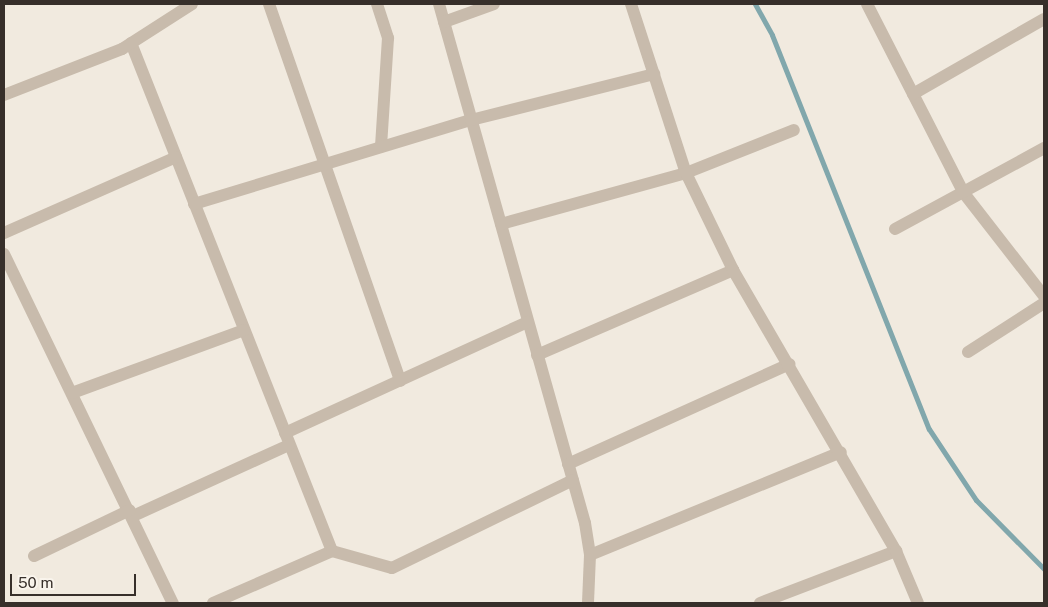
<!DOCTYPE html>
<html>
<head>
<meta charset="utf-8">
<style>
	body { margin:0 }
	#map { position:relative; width:1048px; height:607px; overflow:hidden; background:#f1eadf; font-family:"Public Sans",sans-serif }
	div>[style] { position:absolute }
	.stream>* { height:5px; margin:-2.5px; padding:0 2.5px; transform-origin:2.5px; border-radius:2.5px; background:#81a7ac }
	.minor>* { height:12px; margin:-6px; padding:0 6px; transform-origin:6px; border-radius:6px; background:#c8bbac }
	.tertiary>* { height:12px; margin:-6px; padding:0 6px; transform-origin:6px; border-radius:6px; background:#c8bbac }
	span { translate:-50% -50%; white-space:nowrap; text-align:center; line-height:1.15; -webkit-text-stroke:4.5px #f9f4ec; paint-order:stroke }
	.frame { position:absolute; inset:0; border:5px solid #372f2a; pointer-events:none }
	.scale { position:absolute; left:10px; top:574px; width:126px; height:22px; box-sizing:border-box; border:2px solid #372f2a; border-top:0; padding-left:6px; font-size:15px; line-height:18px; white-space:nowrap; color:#372f2a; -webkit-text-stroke:4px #f9f4ec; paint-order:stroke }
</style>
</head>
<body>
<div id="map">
	<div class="stream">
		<div style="left:755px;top:4px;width:35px;rotate:61deg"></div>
		<div style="left:772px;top:35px;width:424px;rotate:68.3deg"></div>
		<div style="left:929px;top:429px;width:85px;rotate:56.5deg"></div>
		<div style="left:976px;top:500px;width:97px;rotate:45.4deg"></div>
	</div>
	<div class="minor">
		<div style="left:269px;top:4px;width:399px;rotate:70.8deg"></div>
		<div style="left:377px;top:4px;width:36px;rotate:72deg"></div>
		<div style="left:388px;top:38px;width:109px;rotate:93.7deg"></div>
		<div style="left:439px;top:4px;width:539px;rotate:74.29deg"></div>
		<div style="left:585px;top:523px;width:32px;rotate:81deg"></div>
		<div style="left:590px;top:555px;width:48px;rotate:92.4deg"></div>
		<div style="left:867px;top:4px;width:211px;rotate:62.9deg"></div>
		<div style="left:963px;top:192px;width:132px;rotate:52.1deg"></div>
		<div style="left:444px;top:22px;width:53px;rotate:-19.8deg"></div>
		<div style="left:131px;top:43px;width:546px;rotate:68.41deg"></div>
		<div style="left:913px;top:94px;width:151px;rotate:-29.8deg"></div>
		<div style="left:4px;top:95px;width:127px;rotate:-21.3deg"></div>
		<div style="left:122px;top:49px;width:83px;rotate:-32.7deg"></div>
		<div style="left:194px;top:204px;width:289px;rotate:-16.9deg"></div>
		<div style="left:471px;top:120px;width:189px;rotate:-14.1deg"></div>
		<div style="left:501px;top:224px;width:192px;rotate:-15.4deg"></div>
		<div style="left:686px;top:173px;width:116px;rotate:-21.7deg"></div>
		<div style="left:895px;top:229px;width:170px;rotate:-28.5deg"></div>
		<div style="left:4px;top:233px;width:188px;rotate:-23.8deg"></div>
		<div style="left:4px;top:254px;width:388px;rotate:64.2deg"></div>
		<div style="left:968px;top:352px;width:90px;rotate:-32.8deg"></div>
		<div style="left:537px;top:355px;width:214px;rotate:-23.4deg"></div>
		<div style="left:72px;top:393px;width:183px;rotate:-20.1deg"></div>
		<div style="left:285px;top:433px;width:267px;rotate:-24.6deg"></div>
		<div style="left:568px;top:464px;width:243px;rotate:-24.3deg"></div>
		<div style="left:133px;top:516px;width:171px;rotate:-24.5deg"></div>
		<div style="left:590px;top:555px;width:271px;rotate:-22.3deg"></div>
		<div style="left:34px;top:556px;width:106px;rotate:-25.6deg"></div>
		<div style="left:213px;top:603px;width:130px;rotate:-23.6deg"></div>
		<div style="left:332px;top:551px;width:62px;rotate:15.8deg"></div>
		<div style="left:392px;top:568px;width:201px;rotate:-25.9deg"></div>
		<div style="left:760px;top:603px;width:146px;rotate:-20.9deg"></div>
	</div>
	<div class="tertiary">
		<div style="left:631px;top:4px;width:178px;rotate:72deg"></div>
		<div style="left:686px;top:173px;width:108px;rotate:64.1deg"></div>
		<div style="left:733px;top:270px;width:325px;rotate:59.9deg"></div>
		<div style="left:896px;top:551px;width:56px;rotate:67.1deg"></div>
	</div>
	<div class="frame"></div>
	<div class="scale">50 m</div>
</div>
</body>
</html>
